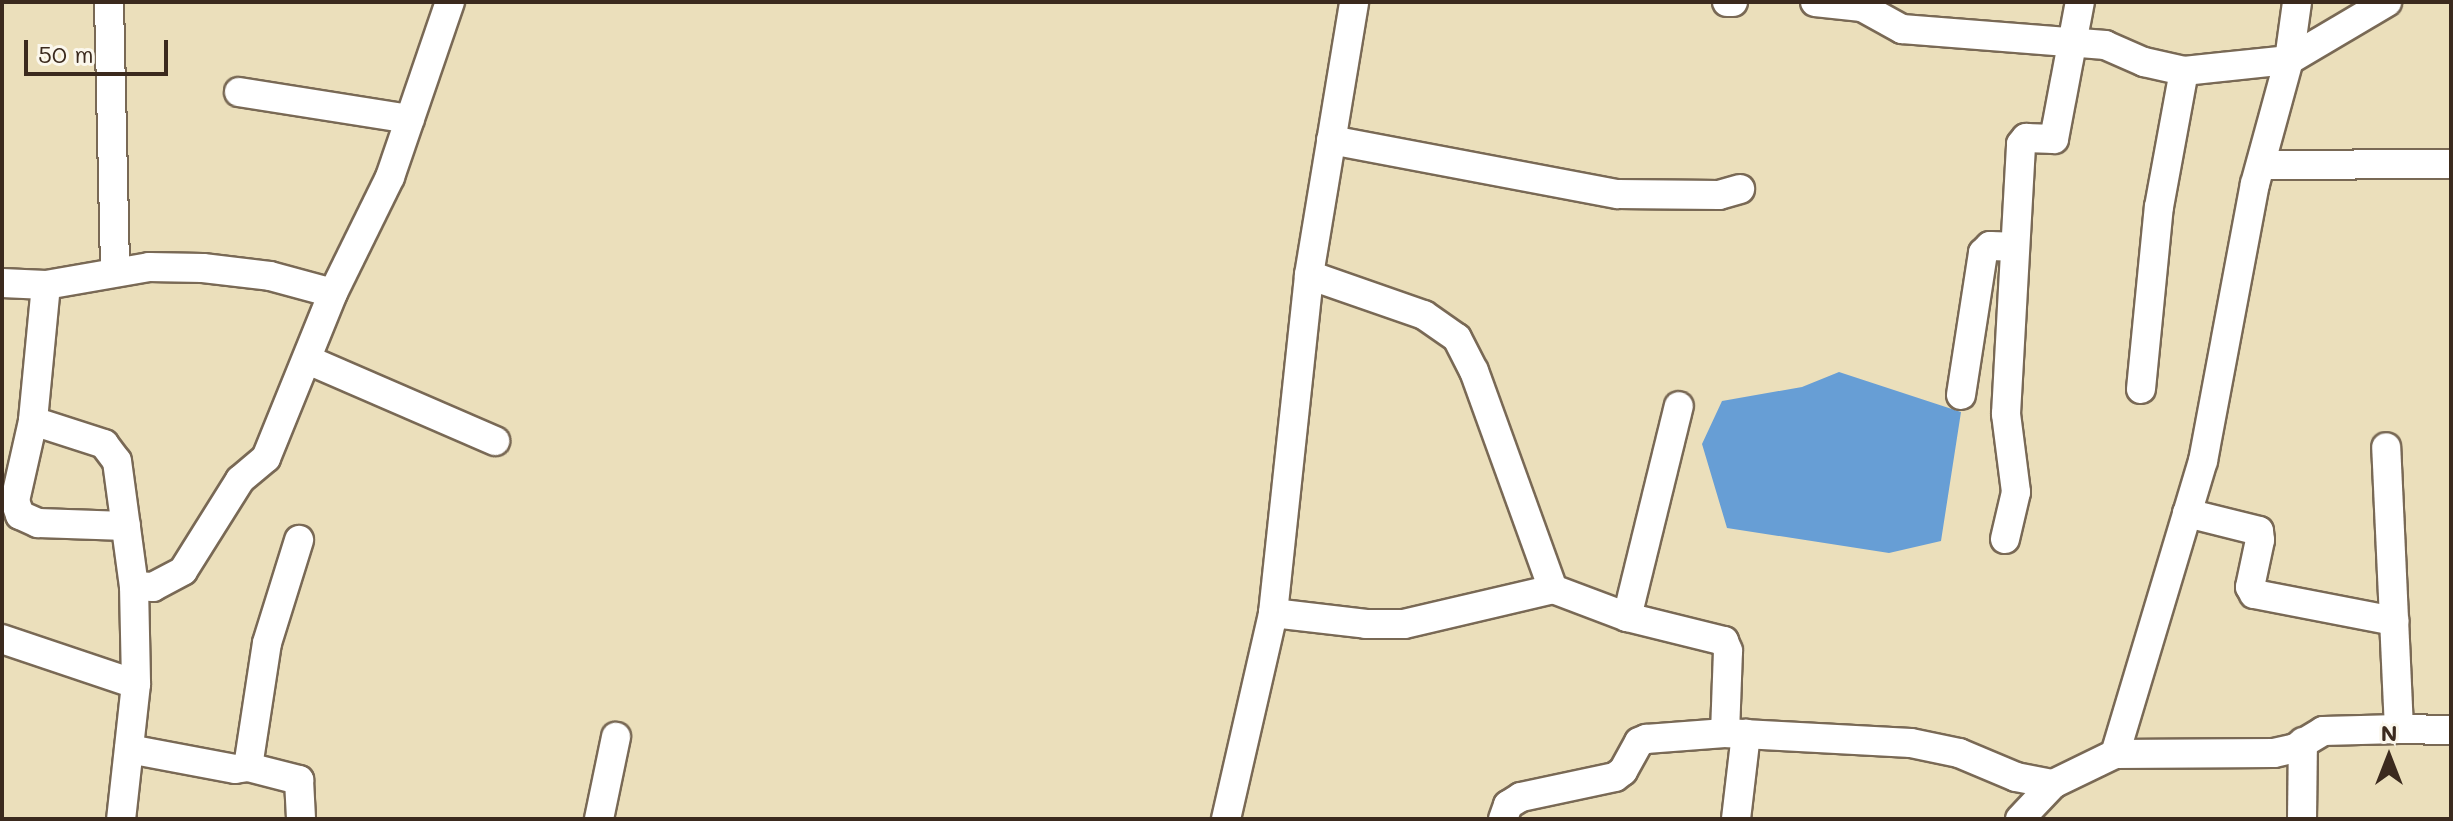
<!DOCTYPE html>
<html>
<head>
<meta charset="utf-8">
<style>
	body { margin:0 }
	#map { position:relative; width:2453px; height:821px; overflow:hidden; background:#ebdfbb; font-family:Mali,sans-serif }
	div>[style] { position:absolute }
	.water>* { inset:0; background:#679ed5 }
	.roads { filter:drop-shadow(2px 0 #796955) drop-shadow(-2px 0 #796955) drop-shadow(0 2px #796955) drop-shadow(0 -2px #796955) }
	.minor>* { height:28px; margin:-14px; padding:0 14px; transform-origin:14px; border-radius:14px; background:#fff }
	span { translate:-50% -50%; white-space:nowrap; text-align:center; line-height:1.15; -webkit-text-stroke:6px #fbf7ec; paint-order:stroke }
	.frame { position:absolute; inset:0; border:4px solid #3b2a1e; pointer-events:none }
	.north { position:absolute; left:2349px; top:717px; width:80px; height:80px; -webkit-text-stroke:6px #fbf7ec; paint-order:stroke; rotate:0deg; font-size:22px; font-weight:700; line-height:32px; text-align:center; color:#3b2a1e }
	.north::after { content:''; display:block; margin:auto; width:28px; height:36px; background:#3b2a1e; clip-path:polygon(50% 0,100% 100%,50% 72%,0 100%) }
	.scale { position:absolute; left:24px; top:40px; width:144px; height:36px; box-sizing:border-box; border:4px solid #3b2a1e; border-top:0; padding-left:10px; font-size:24px; line-height:28px; white-space:nowrap; color:#3b2a1e; -webkit-text-stroke:6px #fbf7ec; paint-order:stroke }
</style>
</head>
<body>
<div id="map">
	<div class="water">
		<div style="clip-path:polygon(1839px 372px,1961px 412px,1941px 541px,1889px 553px,1727px 528px,1702px 444px,1722px 401px,1802px 387px)"></div>
	</div>
	<div class="roads">
		<div class="minor">
			<div style="left:109px;top:2px;width:270px;rotate:88.7deg"></div>
			<div style="left:1727px;top:2px;width:6px"></div>
			<div style="left:1815px;top:2px;width:47px;rotate:6.1deg"></div>
			<div style="left:1862px;top:7px;width:46px;rotate:28.8deg"></div>
			<div style="left:1902px;top:29px;width:204px;rotate:4.5deg"></div>
			<div style="left:2105px;top:45px;width:43px;rotate:23.6deg"></div>
			<div style="left:2144px;top:62px;width:41px;rotate:12.7deg"></div>
			<div style="left:2184px;top:71px;width:106px;rotate:-6deg"></div>
			<div style="left:2289px;top:60px;width:59px;rotate:-82.1deg"></div>
			<div style="left:239px;top:92px;width:173px;rotate:9deg"></div>
			<div style="left:1331px;top:140px;width:292px;rotate:10.7deg"></div>
			<div style="left:1618px;top:194px;width:101px;rotate:0.6deg"></div>
			<div style="left:1719px;top:195px;width:22px;rotate:-16deg"></div>
			<div style="left:2261px;top:165px;width:190px;rotate:-0.3deg"></div>
			<div style="left:1309px;top:275px;width:122px;rotate:19.2deg"></div>
			<div style="left:1424px;top:315px;width:40px;rotate:34.9deg"></div>
			<div style="left:1457px;top:338px;width:37px;rotate:63deg"></div>
			<div style="left:1474px;top:371px;width:232px;rotate:70.1deg"></div>
			<div style="left:1553px;top:589px;width:79px;rotate:20.7deg"></div>
			<div style="left:1627px;top:617px;width:100px;rotate:13.9deg"></div>
			<div style="left:1724px;top:641px;width:11px;rotate:68deg"></div>
			<div style="left:1728px;top:651px;width:82px;rotate:92.1deg"></div>
			<div style="left:2px;top:283px;width:44px;rotate:2.6deg"></div>
			<div style="left:46px;top:285px;width:137px;rotate:95.5deg"></div>
			<div style="left:33px;top:421px;width:75px;rotate:17.9deg"></div>
			<div style="left:104px;top:444px;width:21px;rotate:53deg"></div>
			<div style="left:117px;top:461px;width:126px;rotate:82.3deg"></div>
			<div style="left:134px;top:586px;width:98px;rotate:88.8deg"></div>
			<div style="left:136px;top:684px;width:136px;rotate:96.3deg"></div>
			<div style="left:46px;top:285px;width:105px;rotate:-9.9deg"></div>
			<div style="left:149px;top:267px;width:54px;rotate:1.1deg"></div>
			<div style="left:203px;top:268px;width:67px;rotate:6.8deg"></div>
			<div style="left:270px;top:276px;width:65px;rotate:15.1deg"></div>
			<div style="left:333px;top:293px;width:178px;rotate:112.1deg"></div>
			<div style="left:266px;top:458px;width:34px;rotate:140deg"></div>
			<div style="left:240px;top:480px;width:107px;rotate:122.1deg"></div>
			<div style="left:183px;top:571px;width:34px;rotate:152deg"></div>
			<div style="left:153px;top:587px;width:19px;rotate:-177deg"></div>
			<div style="left:333px;top:293px;width:129px;rotate:-63.8deg"></div>
			<div style="left:390px;top:177px;width:185px;rotate:-71.1deg"></div>
			<div style="left:308px;top:360px;width:204px;rotate:23.4deg"></div>
			<div style="left:2141px;top:389px;width:183px;rotate:-84.4deg"></div>
			<div style="left:2159px;top:207px;width:138px;rotate:-79.6deg"></div>
			<div style="left:1961px;top:395px;width:144px;rotate:-81.2deg"></div>
			<div style="left:1983px;top:253px;width:10px;rotate:-45deg"></div>
			<div style="left:1990px;top:246px;width:23px;rotate:2deg"></div>
			<div style="left:33px;top:421px;width:82px;rotate:102.7deg"></div>
			<div style="left:15px;top:501px;width:15px;rotate:70deg"></div>
			<div style="left:20px;top:515px;width:20px;rotate:24deg"></div>
			<div style="left:38px;top:523px;width:88px;rotate:2deg"></div>
			<div style="left:2187px;top:513px;width:74px;rotate:14deg"></div>
			<div style="left:2259px;top:531px;width:9px;rotate:84deg"></div>
			<div style="left:2260px;top:540px;width:48px;rotate:102deg"></div>
			<div style="left:2250px;top:587px;width:8px;rotate:60deg"></div>
			<div style="left:2254px;top:594px;width:143px;rotate:10.9deg"></div>
			<div style="left:2005px;top:539px;width:48px;rotate:-76.8deg"></div>
			<div style="left:2016px;top:492px;width:79px;rotate:-97.3deg"></div>
			<div style="left:2006px;top:414px;width:270px;rotate:-86.8deg"></div>
			<div style="left:2021px;top:144px;width:8px;rotate:-50deg"></div>
			<div style="left:2026px;top:138px;width:28px;rotate:2deg"></div>
			<div style="left:2054px;top:139px;width:139px;rotate:-79.3deg"></div>
			<div style="left:1273px;top:613px;width:94px;rotate:6.7deg"></div>
			<div style="left:1366px;top:624px;width:38px"></div>
			<div style="left:1404px;top:624px;width:153px;rotate:-13.2deg"></div>
			<div style="left:1627px;top:617px;width:217px;rotate:-76.2deg"></div>
			<div style="left:2px;top:639px;width:141px;rotate:18.6deg"></div>
			<div style="left:2399px;top:729px;width:52px;rotate:1.1deg"></div>
			<div style="left:129px;top:749px;width:108px;rotate:10.7deg"></div>
			<div style="left:235px;top:769px;width:13px;rotate:-9deg"></div>
			<div style="left:248px;top:767px;width:125px;rotate:-81.3deg"></div>
			<div style="left:267px;top:643px;width:108px;rotate:-72.7deg"></div>
			<div style="left:2115px;top:754px;width:159px;rotate:-0.4deg"></div>
			<div style="left:2274px;top:753px;width:22px;rotate:-13deg"></div>
			<div style="left:2295px;top:748px;width:33px;rotate:-31deg"></div>
			<div style="left:2323px;top:731px;width:76px;rotate:-1.5deg"></div>
			<div style="left:2399px;top:729px;width:282px;rotate:-92.6deg"></div>
			<div style="left:248px;top:767px;width:53px;rotate:14.3deg"></div>
			<div style="left:299px;top:780px;width:39px;rotate:87deg"></div>
			<div style="left:599px;top:819px;width:84px;rotate:-78.3deg"></div>
			<div style="left:1226px;top:819px;width:211px;rotate:-77.1deg"></div>
			<div style="left:1273px;top:613px;width:340px;rotate:-83.9deg"></div>
			<div style="left:1309px;top:275px;width:277px;rotate:-80.6deg"></div>
			<div style="left:1503px;top:819px;width:15px;rotate:-70deg"></div>
			<div style="left:1508px;top:805px;width:15px;rotate:-32deg"></div>
			<div style="left:1521px;top:797px;width:96px;rotate:-12deg"></div>
			<div style="left:1615px;top:777px;width:10px;rotate:-37deg"></div>
			<div style="left:1623px;top:771px;width:33px;rotate:-61deg"></div>
			<div style="left:1639px;top:742px;width:8px;rotate:-23deg"></div>
			<div style="left:1646px;top:739px;width:79px;rotate:-4.3deg"></div>
			<div style="left:1725px;top:733px;width:186px;rotate:3.1deg"></div>
			<div style="left:1911px;top:743px;width:49px;rotate:11.8deg"></div>
			<div style="left:1959px;top:753px;width:62px;rotate:22.8deg"></div>
			<div style="left:2016px;top:777px;width:38px;rotate:11deg"></div>
			<div style="left:1736px;top:819px;width:86px;rotate:-83.3deg"></div>
			<div style="left:2020px;top:819px;width:48px;rotate:-46.7deg"></div>
			<div style="left:2053px;top:784px;width:69px;rotate:-25.8deg"></div>
			<div style="left:2115px;top:754px;width:306px;rotate:-73.3deg"></div>
			<div style="left:2203px;top:461px;width:282px;rotate:-79.4deg"></div>
			<div style="left:2255px;top:184px;width:129px;rotate:-74.7deg"></div>
			<div style="left:2289px;top:60px;width:114px;rotate:-30.6deg"></div>
			<div style="left:2302px;top:819px;width:77px;rotate:-89.3deg"></div>
		</div>
	</div>
	<div class="frame"></div>
	<div class="north">N</div>
	<div class="scale">50 m</div>
</div>
</body>
</html>
